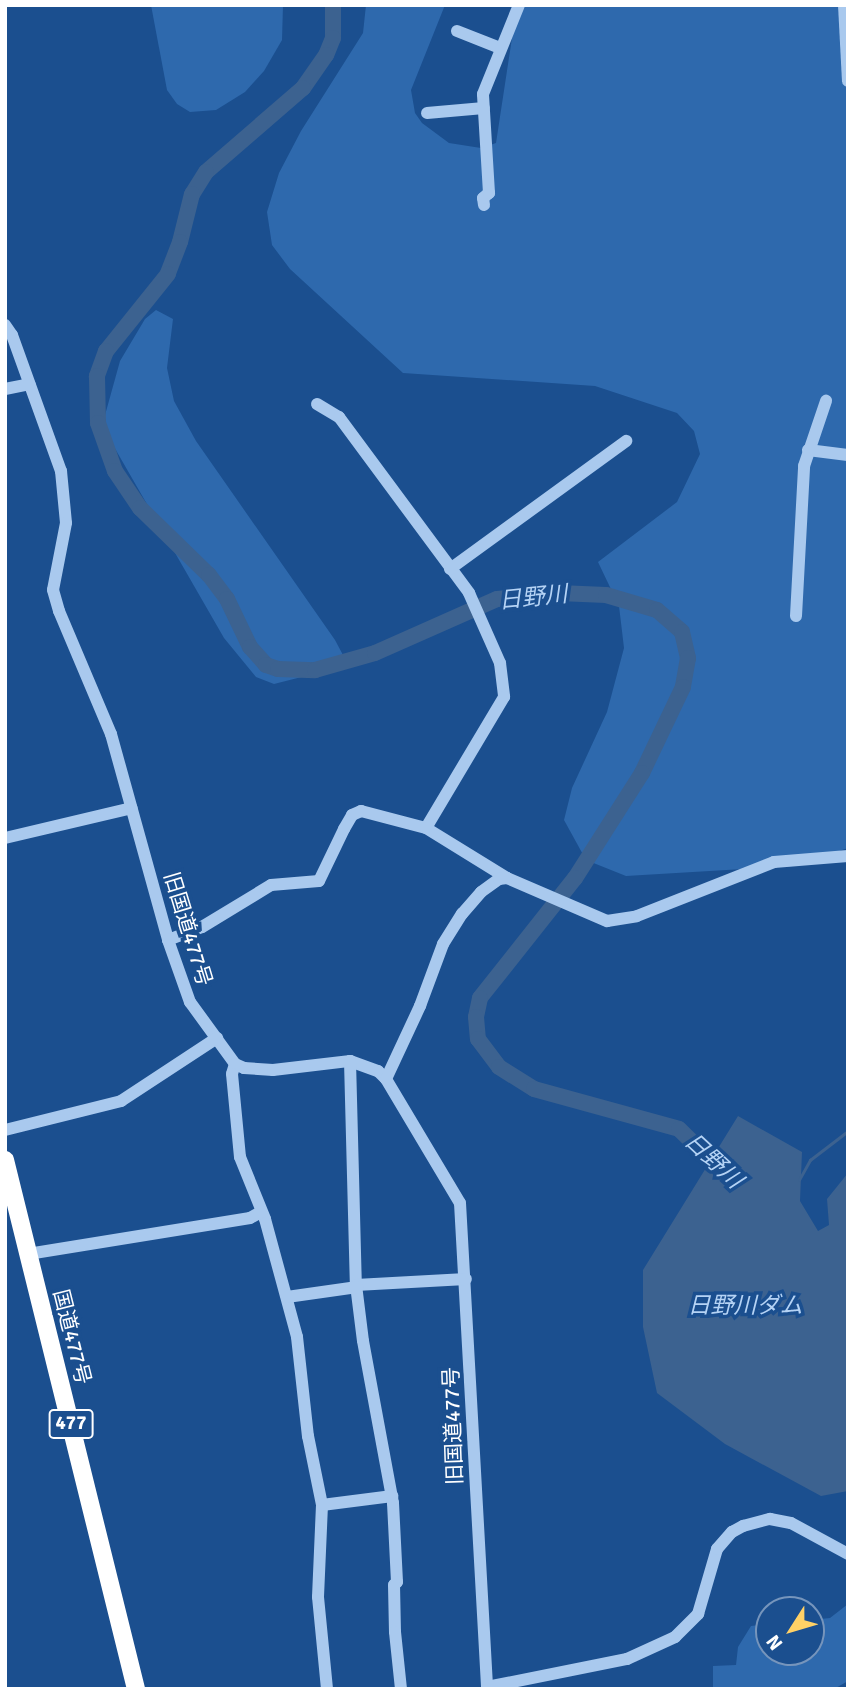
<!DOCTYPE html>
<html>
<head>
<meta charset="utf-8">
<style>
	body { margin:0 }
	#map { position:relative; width:853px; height:1694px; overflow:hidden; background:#1b4f8f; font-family:Signika,"Noto Sans JP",sans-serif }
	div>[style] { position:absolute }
	.green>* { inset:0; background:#2e69ad }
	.water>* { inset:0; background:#3c6290 }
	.stream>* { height:2.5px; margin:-1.25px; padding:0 1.25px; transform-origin:1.25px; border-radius:1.25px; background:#3c6290 }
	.river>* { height:16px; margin:-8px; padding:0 8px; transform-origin:8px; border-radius:8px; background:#3c6290 }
	.minor>* { height:12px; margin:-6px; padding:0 6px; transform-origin:6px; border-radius:6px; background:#a9c9ee }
	.highway>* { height:18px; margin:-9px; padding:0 9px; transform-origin:9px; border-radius:9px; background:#fff }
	span { translate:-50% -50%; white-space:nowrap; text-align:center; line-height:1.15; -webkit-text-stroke:7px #1b4f8f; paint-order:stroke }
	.shield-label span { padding:2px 5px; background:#1b4f8f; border:2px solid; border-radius:5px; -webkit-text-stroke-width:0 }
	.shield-label { font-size:19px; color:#fff; font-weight:700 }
	.street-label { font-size:21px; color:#fff }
	.water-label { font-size:23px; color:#b5d3f5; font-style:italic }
	.frame { position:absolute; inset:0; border:7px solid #fff; pointer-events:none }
	.north { position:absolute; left:755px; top:1596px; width:70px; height:70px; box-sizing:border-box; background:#1b4f8f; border:2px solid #7695bc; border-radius:50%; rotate:233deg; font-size:19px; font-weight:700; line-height:28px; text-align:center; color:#fff }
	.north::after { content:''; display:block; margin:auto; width:24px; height:32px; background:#ffd166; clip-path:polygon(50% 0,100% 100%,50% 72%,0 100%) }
</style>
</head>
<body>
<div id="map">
	<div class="green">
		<div style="clip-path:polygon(151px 5px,283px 5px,282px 40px,264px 71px,245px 92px,216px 110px,190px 112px,177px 104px,167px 90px)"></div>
		<div style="clip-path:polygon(366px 5px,445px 5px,411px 90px,415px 113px,422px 123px,449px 143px,481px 148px,496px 143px,517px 5px,848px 5px,848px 848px,795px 866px,626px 876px,586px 860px,564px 820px,572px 788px,607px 712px,624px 648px,619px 606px,598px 562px,677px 502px,700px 454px,694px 431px,677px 413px,595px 386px,403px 373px,290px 269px,272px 245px,267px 212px,279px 173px,301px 131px,363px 33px)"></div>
		<div style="clip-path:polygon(156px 310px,173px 319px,167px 368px,174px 401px,196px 441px,335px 640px,343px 655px,333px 669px,274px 684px,256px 677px,224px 638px,102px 426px,120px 361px,145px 319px)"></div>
		<div style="clip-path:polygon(848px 1604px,848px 1681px,834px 1689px,713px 1689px,713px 1666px,736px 1665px,738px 1647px,751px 1626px,769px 1624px,769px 1652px,811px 1652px,811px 1620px,830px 1618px)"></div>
	</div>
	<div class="water">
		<div style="clip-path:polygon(738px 1116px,802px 1152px,800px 1201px,818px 1231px,829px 1225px,827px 1199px,848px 1173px,848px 1491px,821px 1496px,725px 1444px,657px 1393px,643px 1327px,643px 1270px)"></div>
	</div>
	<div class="stream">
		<div style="left:799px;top:1180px;width:23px;rotate:-61deg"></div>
		<div style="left:810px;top:1160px;width:48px;rotate:-37.3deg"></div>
	</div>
	<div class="river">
		<div style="left:333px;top:5px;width:33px;rotate:90deg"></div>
		<div style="left:333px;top:38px;width:18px;rotate:112deg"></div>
		<div style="left:326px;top:55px;width:40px;rotate:124.9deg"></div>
		<div style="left:303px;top:88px;width:128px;rotate:139.1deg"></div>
		<div style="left:206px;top:172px;width:26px;rotate:122deg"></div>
		<div style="left:192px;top:194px;width:49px;rotate:104deg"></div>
		<div style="left:180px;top:242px;width:34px;rotate:111deg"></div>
		<div style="left:168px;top:274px;width:99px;rotate:128.8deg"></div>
		<div style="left:106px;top:351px;width:27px;rotate:110deg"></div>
		<div style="left:97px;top:376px;width:47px;rotate:88.8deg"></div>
		<div style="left:98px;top:423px;width:51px;rotate:70.5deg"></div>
		<div style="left:115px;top:471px;width:45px;rotate:56deg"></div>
		<div style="left:140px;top:508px;width:96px;rotate:44.2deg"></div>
		<div style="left:209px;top:575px;width:30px;rotate:53deg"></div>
		<div style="left:227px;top:599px;width:53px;rotate:64.4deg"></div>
		<div style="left:250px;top:647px;width:24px;rotate:48deg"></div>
		<div style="left:266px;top:665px;width:13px;rotate:18deg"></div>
		<div style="left:278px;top:669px;width:37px;rotate:2deg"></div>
		<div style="left:315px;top:670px;width:62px;rotate:-15.8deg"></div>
		<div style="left:375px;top:653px;width:133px;rotate:-23.9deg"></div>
		<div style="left:497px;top:599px;width:62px;rotate:-5.5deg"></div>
		<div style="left:559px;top:593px;width:47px;rotate:2.4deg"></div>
		<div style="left:606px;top:595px;width:53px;rotate:16.4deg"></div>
		<div style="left:657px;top:610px;width:33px;rotate:41deg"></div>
		<div style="left:682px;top:632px;width:27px;rotate:77deg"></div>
		<div style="left:688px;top:658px;width:29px;rotate:100deg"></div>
		<div style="left:683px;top:687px;width:95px;rotate:115.5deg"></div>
		<div style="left:642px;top:773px;width:125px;rotate:122.5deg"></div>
		<div style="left:575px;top:878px;width:153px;rotate:128.4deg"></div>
		<div style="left:480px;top:998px;width:19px;rotate:102deg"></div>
		<div style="left:476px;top:1017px;width:22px;rotate:85deg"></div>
		<div style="left:478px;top:1039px;width:35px;rotate:53deg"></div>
		<div style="left:499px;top:1067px;width:41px;rotate:32.2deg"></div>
		<div style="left:534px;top:1089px;width:150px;rotate:15.4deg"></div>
		<div style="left:679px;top:1129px;width:67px;rotate:44.4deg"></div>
	</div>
	<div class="minor">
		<div style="left:844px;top:5px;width:76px;rotate:87deg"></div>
		<div style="left:457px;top:31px;width:46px;rotate:21.6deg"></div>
		<div style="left:427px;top:113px;width:57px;rotate:-5deg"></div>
		<div style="left:484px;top:205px;width:7px;rotate:-98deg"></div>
		<div style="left:483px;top:198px;width:8px;rotate:-40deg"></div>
		<div style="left:489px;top:193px;width:99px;rotate:-93.5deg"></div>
		<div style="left:483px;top:94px;width:96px;rotate:-68deg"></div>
		<div style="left:5px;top:325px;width:12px;rotate:55deg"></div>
		<div style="left:12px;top:335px;width:145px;rotate:70.2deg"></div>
		<div style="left:61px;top:471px;width:52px;rotate:84.5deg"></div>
		<div style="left:66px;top:523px;width:68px;rotate:101deg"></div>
		<div style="left:53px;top:590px;width:22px;rotate:74deg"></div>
		<div style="left:59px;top:611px;width:134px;rotate:67.1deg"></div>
		<div style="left:111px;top:734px;width:214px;rotate:74.5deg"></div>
		<div style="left:168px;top:940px;width:66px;rotate:70.5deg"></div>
		<div style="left:190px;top:1002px;width:77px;rotate:54deg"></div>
		<div style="left:235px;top:1064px;width:10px;rotate:24deg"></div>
		<div style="left:244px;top:1068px;width:29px;rotate:4deg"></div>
		<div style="left:273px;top:1070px;width:78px;rotate:-6.7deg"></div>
		<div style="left:350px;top:1061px;width:30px;rotate:20deg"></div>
		<div style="left:378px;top:1071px;width:11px;rotate:45deg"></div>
		<div style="left:386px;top:1079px;width:144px;rotate:59.2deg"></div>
		<div style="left:460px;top:1203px;width:487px;rotate:86.8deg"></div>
		<div style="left:5px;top:389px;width:25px;rotate:-11deg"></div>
		<div style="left:317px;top:404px;width:26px;rotate:31deg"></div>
		<div style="left:339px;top:417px;width:219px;rotate:53.5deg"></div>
		<div style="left:469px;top:593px;width:77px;rotate:66.1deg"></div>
		<div style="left:500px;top:663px;width:34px;rotate:83deg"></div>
		<div style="left:504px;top:697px;width:152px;rotate:120.8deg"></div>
		<div style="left:808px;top:450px;width:40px;rotate:7.1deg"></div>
		<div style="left:450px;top:569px;width:218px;rotate:-36deg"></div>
		<div style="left:796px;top:616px;width:150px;rotate:-86.9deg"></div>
		<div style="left:804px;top:466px;width:69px;rotate:-71.3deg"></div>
		<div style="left:5px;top:838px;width:130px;rotate:-13.3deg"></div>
		<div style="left:168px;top:940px;width:36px;rotate:-21deg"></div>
		<div style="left:202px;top:927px;width:81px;rotate:-31.3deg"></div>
		<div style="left:271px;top:885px;width:48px;rotate:-4.8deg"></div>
		<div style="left:319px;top:881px;width:58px;rotate:-64.3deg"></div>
		<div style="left:344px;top:829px;width:16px;rotate:-60deg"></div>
		<div style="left:352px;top:815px;width:10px;rotate:-24deg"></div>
		<div style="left:361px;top:811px;width:67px;rotate:14.7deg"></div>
		<div style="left:426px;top:828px;width:95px;rotate:31.7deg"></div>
		<div style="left:507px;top:878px;width:109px;rotate:23.3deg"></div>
		<div style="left:607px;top:921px;width:30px;rotate:-9deg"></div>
		<div style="left:637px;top:916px;width:147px;rotate:-21.5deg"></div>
		<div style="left:774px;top:862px;width:74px;rotate:-4.6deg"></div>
		<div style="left:350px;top:1061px;width:224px;rotate:88.5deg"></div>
		<div style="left:356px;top:1285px;width:56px;rotate:82.9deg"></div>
		<div style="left:363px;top:1341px;width:165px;rotate:79.5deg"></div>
		<div style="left:393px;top:1503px;width:79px;rotate:87.1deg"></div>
		<div style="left:397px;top:1582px;width:4px;rotate:135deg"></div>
		<div style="left:394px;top:1585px;width:47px;rotate:88.8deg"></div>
		<div style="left:395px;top:1632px;width:57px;rotate:84deg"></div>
		<div style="left:235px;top:1064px;width:10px;rotate:107deg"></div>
		<div style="left:232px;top:1074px;width:83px;rotate:84.5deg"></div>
		<div style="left:240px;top:1157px;width:67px;rotate:68deg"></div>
		<div style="left:265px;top:1219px;width:122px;rotate:74.8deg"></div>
		<div style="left:297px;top:1337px;width:100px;rotate:83.7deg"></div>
		<div style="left:308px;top:1436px;width:70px;rotate:78.5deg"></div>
		<div style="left:322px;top:1505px;width:92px;rotate:92.5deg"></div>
		<div style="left:318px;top:1597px;width:92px;rotate:84.4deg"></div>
		<div style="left:386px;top:1079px;width:81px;rotate:-65deg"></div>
		<div style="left:420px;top:1006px;width:66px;rotate:-69.6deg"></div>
		<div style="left:443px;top:944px;width:36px;rotate:-58deg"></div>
		<div style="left:462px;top:914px;width:29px;rotate:-49deg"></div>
		<div style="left:481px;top:892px;width:22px;rotate:-36deg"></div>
		<div style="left:499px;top:879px;width:8px;rotate:-7deg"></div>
		<div style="left:5px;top:1130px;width:120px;rotate:-14deg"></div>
		<div style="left:121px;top:1101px;width:115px;rotate:-33.3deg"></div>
		<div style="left:28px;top:1254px;width:225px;rotate:-9.2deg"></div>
		<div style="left:250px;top:1218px;width:13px;rotate:-29deg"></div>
		<div style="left:356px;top:1285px;width:110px;rotate:-3.1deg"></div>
		<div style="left:287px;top:1297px;width:71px;rotate:-8.1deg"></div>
		<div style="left:322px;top:1505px;width:71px;rotate:-7.3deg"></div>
		<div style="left:487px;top:1687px;width:143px;rotate:-11.3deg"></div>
		<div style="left:627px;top:1659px;width:53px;rotate:-24.6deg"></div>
		<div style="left:675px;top:1637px;width:33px;rotate:-45deg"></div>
		<div style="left:698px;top:1614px;width:68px;rotate:-73.7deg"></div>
		<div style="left:717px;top:1549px;width:23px;rotate:-49deg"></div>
		<div style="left:732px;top:1532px;width:13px;rotate:-29deg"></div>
		<div style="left:743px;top:1526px;width:28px;rotate:-15deg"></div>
		<div style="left:770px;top:1519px;width:21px;rotate:11deg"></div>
		<div style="left:791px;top:1523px;width:65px;rotate:28.5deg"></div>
	</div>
	<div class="highway">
		<div style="left:5px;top:1160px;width:545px;rotate:76.09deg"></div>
	</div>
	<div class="shield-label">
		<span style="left:71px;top:1424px">477</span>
	</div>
	<div class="street-label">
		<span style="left:188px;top:929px;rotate:73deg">旧国道477号</span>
		<span style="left:72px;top:1337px;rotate:76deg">国道477号</span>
		<span style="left:453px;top:1426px;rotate:-92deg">旧国道477号</span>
	</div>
	<div class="water-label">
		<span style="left:533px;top:598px;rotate:-6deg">日野川</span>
		<span style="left:713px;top:1161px;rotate:43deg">日野川</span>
		<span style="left:745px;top:1306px">日野川ダム</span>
	</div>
	<div class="frame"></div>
	<div class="north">N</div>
</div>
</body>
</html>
